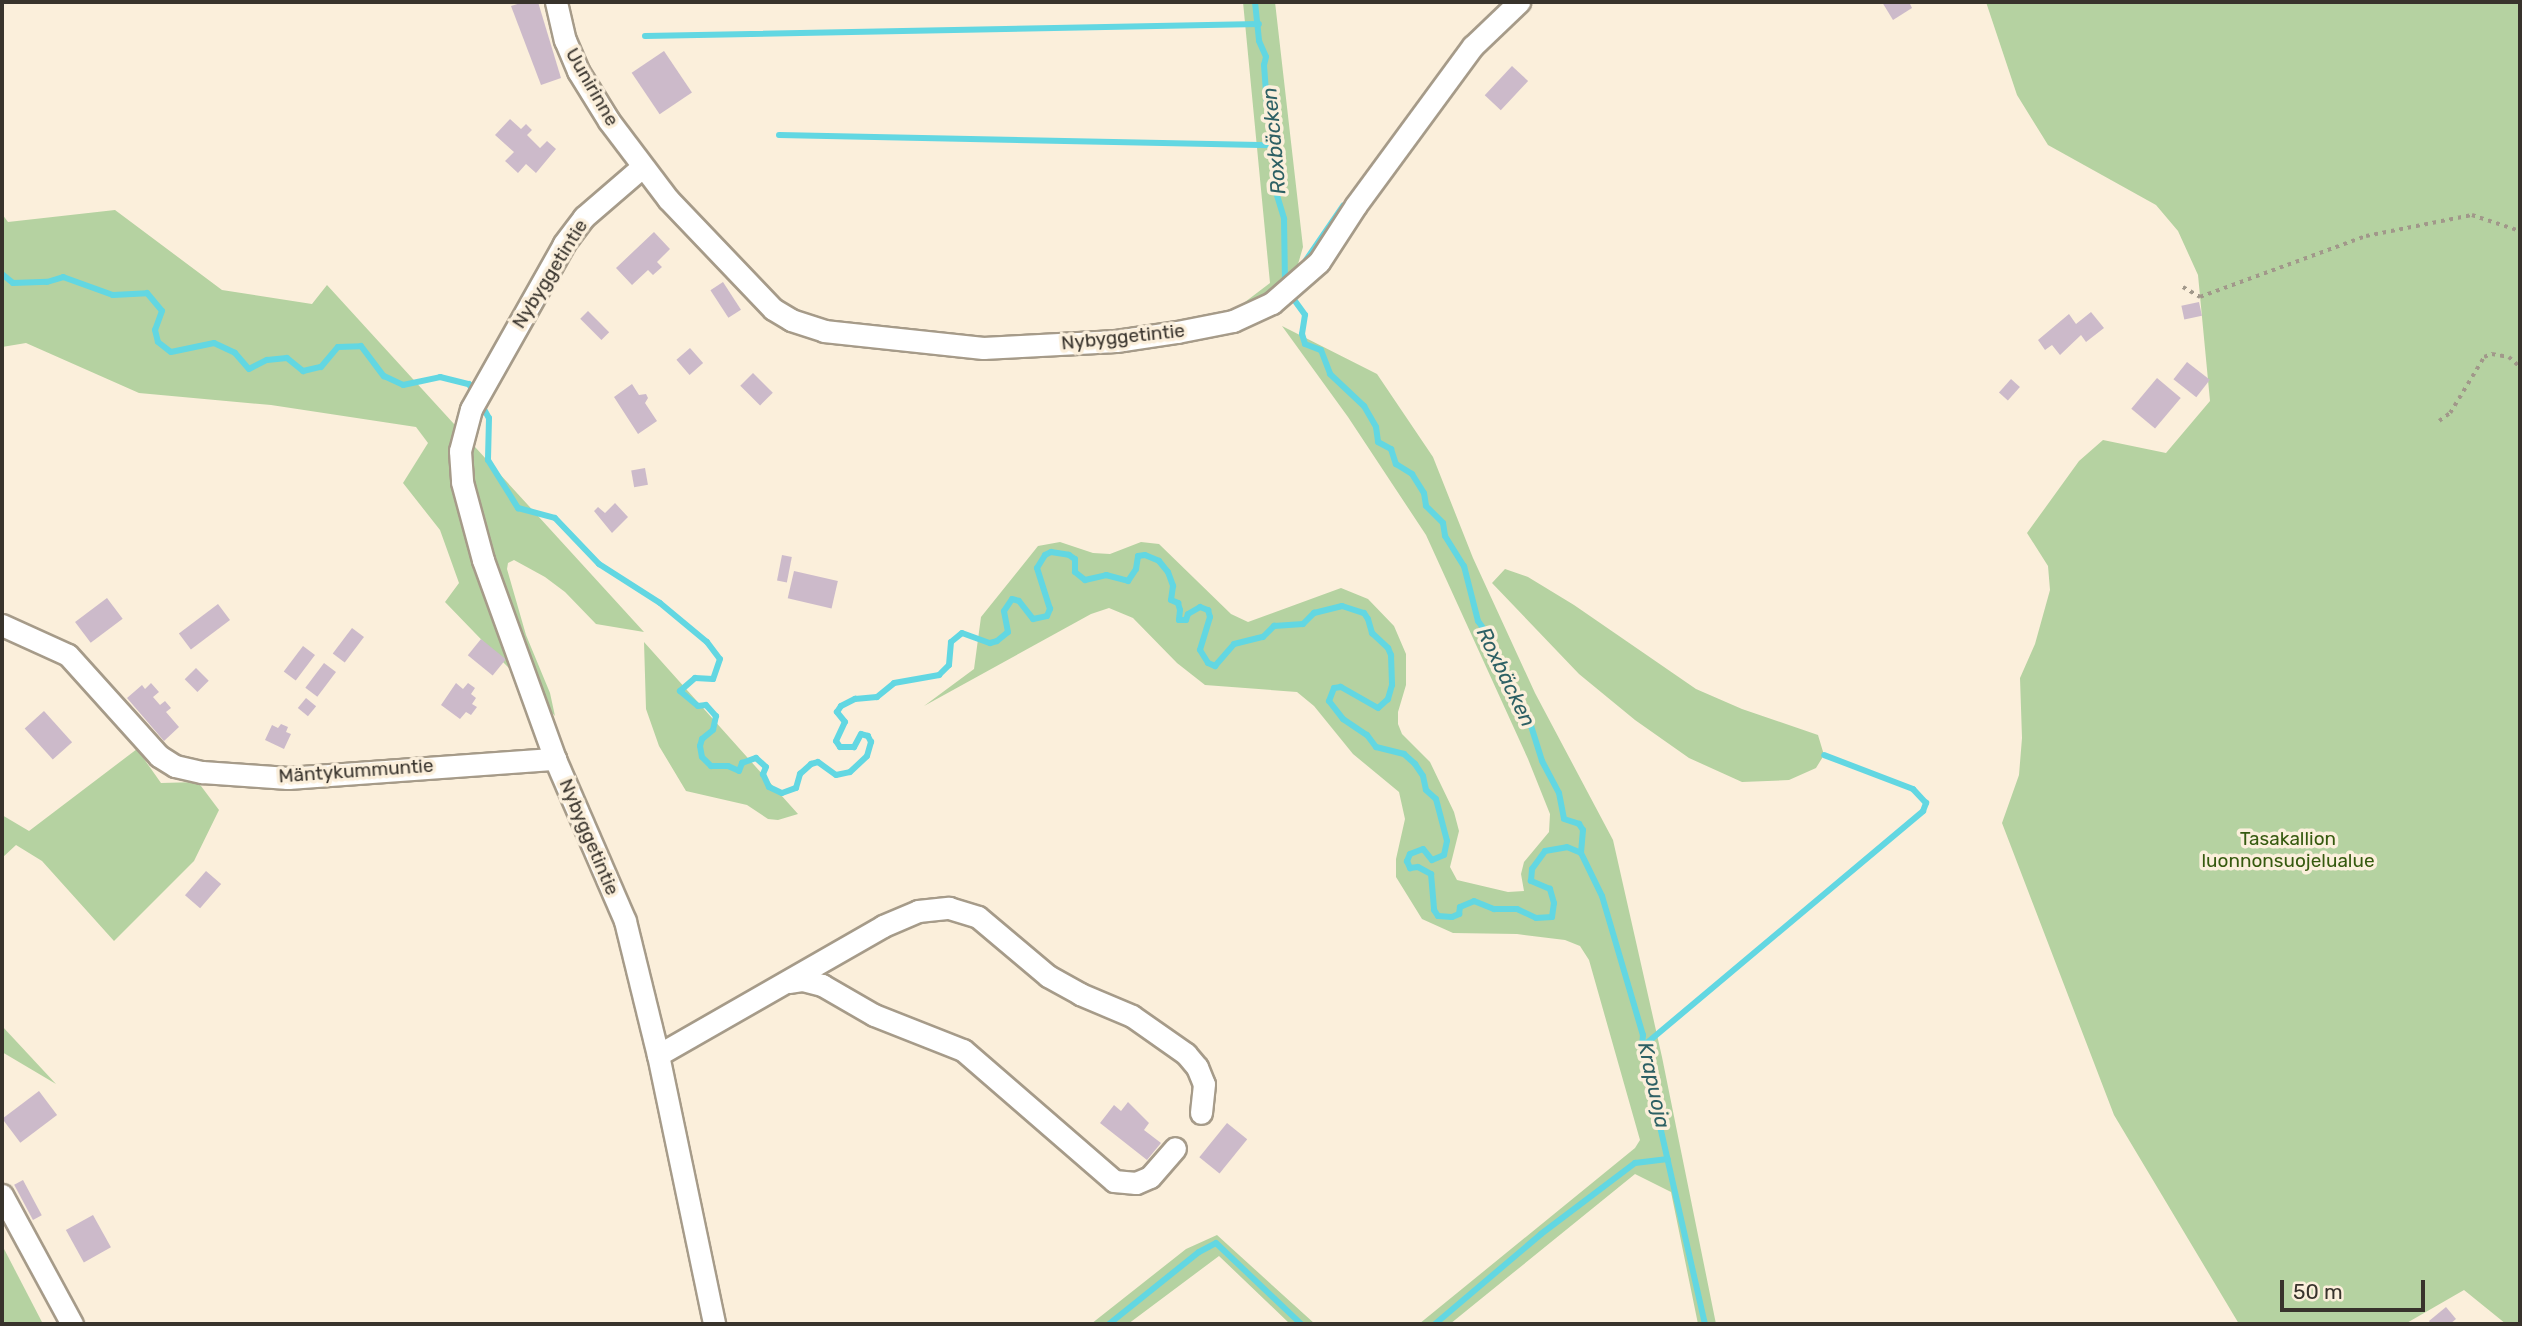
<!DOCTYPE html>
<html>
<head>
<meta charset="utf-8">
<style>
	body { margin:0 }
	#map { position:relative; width:2522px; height:1326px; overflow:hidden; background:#fbefdb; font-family:Rubik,sans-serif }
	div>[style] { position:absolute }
	.green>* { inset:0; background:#b5d2a1 }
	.stream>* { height:6px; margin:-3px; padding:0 3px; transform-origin:3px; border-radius:3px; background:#62d7e2 }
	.building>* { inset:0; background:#ccbaca; transform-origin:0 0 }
	.path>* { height:3.5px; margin-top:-1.75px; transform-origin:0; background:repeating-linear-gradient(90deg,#a1988a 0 3.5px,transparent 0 8.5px) }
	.roads { filter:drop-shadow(2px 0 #a69b89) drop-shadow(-2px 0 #a69b89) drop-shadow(0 2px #a69b89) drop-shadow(0 -2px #a69b89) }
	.minor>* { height:21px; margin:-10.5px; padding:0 10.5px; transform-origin:10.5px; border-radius:10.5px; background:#fff }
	span { translate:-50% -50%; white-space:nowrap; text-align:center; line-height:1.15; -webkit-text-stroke:7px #fbefdb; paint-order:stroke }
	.street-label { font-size:19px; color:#38332c }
	.park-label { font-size:19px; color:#365a0f }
	.water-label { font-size:21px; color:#2d6064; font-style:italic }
	.frame { position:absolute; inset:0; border:4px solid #38332c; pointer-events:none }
	.scale { position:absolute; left:2280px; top:1280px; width:145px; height:32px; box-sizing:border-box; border:4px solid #38332c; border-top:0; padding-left:9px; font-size:21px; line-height:24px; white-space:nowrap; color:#38332c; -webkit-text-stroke:5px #fbefdb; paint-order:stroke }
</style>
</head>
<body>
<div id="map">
	<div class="green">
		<div style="clip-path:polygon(1243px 2px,1275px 2px,1303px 247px,1296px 271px,1264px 298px,1245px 302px,1270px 283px)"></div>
		<div style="clip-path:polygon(1986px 2px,2520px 2px,2520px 1324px,2506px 1324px,2464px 1290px,2405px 1324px,2239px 1324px,2114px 1115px,2002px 823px,2019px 775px,2022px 738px,2020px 678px,2035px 644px,2050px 590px,2048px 566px,2027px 533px,2079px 461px,2103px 440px,2166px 453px,2210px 401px,2198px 275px,2178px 231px,2156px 205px,2048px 145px,2017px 95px)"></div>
		<div style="clip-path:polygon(115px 210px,222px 290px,312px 304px,327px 285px,644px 632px,596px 624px,565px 592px,545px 577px,514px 560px,508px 563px,507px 569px,526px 635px,550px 693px,555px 716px,445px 602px,459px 583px,440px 530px,403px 483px,428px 443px,416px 427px,271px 405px,139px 393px,26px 343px,2px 347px,2px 214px,8px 222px)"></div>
		<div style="clip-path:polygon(1282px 326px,1377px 374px,1433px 457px,1473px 558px,1535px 693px,1613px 840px,1662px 1057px,1716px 1324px,1698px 1324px,1671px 1192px,1635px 1174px,1450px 1324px,1419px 1324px,1635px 1148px,1640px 1140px,1589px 960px,1580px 946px,1565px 940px,1517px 934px,1453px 933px,1422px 919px,1396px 877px,1396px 859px,1405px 819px,1399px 792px,1353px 754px,1314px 706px,1297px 692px,1205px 685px,1177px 663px,1133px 618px,1109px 608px,1091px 614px,924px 706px,974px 669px,981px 617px,1038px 546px,1060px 542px,1093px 553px,1110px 554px,1141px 542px,1159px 544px,1231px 614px,1248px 622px,1341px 588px,1368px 599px,1394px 626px,1406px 654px,1406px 685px,1398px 712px,1398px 724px,1402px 734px,1430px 762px,1454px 812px,1459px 831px,1450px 867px,1457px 880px,1508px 892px,1524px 891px,1521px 874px,1524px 862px,1549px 832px,1550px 814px,1528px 759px,1426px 535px,1348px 417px)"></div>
		<div style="clip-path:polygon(1505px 569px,1528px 577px,1574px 605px,1696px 689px,1742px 709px,1818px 735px,1824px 755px,1816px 768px,1789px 780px,1742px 782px,1689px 758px,1635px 720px,1579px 674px,1492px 583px)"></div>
		<div style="clip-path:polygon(644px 642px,798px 814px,778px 820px,768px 819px,747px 805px,686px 791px,659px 746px,646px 709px)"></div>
		<div style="clip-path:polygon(137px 749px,161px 783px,198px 782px,219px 810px,194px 861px,114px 941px,42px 861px,16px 845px,2px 858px,2px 815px,29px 831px)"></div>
		<div style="clip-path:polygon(2px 1026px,56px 1084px,2px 1052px)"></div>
		<div style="clip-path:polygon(1217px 1235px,1315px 1324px,1290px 1324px,1219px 1256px,1128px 1324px,1091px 1324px,1186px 1249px)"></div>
		<div style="clip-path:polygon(2px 1245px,43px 1324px,2px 1324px)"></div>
	</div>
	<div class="stream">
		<div style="left:1255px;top:2px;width:39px;rotate:84deg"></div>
		<div style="left:1259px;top:41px;width:17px;rotate:66deg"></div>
		<div style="left:1266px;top:57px;width:8px;rotate:104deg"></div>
		<div style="left:1264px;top:65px;width:54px;rotate:85.8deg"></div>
		<div style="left:1268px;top:119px;width:21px;rotate:71deg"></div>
		<div style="left:1275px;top:139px;width:53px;rotate:88.9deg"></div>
		<div style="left:1276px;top:192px;width:28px;rotate:73deg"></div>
		<div style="left:1284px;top:219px;width:63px;rotate:89.1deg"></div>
		<div style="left:645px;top:36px;width:614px;rotate:-1.12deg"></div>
		<div style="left:779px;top:135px;width:495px;rotate:1.2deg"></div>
		<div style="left:1302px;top:266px;width:73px;rotate:-55.7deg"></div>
		<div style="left:2px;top:274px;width:14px;rotate:39deg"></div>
		<div style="left:13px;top:283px;width:34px;rotate:-2deg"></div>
		<div style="left:47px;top:282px;width:17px;rotate:-17deg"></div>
		<div style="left:63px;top:277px;width:53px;rotate:19.8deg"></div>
		<div style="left:113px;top:295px;width:34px;rotate:-3deg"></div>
		<div style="left:147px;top:293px;width:23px;rotate:50deg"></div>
		<div style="left:162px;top:311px;width:20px;rotate:110deg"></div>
		<div style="left:155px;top:330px;width:12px;rotate:76deg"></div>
		<div style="left:158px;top:342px;width:16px;rotate:38deg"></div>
		<div style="left:171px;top:352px;width:44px;rotate:-11.8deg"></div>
		<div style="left:214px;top:343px;width:23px;rotate:25deg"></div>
		<div style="left:235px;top:353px;width:21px;rotate:49deg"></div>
		<div style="left:249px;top:369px;width:20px;rotate:-27deg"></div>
		<div style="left:267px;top:360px;width:20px;rotate:-6deg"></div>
		<div style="left:287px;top:358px;width:21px;rotate:39deg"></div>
		<div style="left:303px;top:371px;width:18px;rotate:-13deg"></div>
		<div style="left:321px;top:367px;width:26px;rotate:-50deg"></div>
		<div style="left:338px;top:347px;width:23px;rotate:-2deg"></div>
		<div style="left:361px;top:346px;width:38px;rotate:53deg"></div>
		<div style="left:384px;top:376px;width:21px;rotate:25deg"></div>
		<div style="left:403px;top:385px;width:38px;rotate:-12deg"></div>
		<div style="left:440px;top:377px;width:30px;rotate:14deg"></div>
		<div style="left:469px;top:384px;width:10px;rotate:61deg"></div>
		<div style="left:1295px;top:301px;width:17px;rotate:54deg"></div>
		<div style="left:1305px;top:315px;width:19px;rotate:99deg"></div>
		<div style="left:1302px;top:334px;width:10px;rotate:73deg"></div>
		<div style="left:1305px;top:344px;width:17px;rotate:21deg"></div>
		<div style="left:1321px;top:350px;width:26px;rotate:69deg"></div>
		<div style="left:1330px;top:374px;width:47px;rotate:43.3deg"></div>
		<div style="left:1364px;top:406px;width:24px;rotate:60deg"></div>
		<div style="left:1376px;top:427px;width:15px;rotate:82deg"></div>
		<div style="left:1378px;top:442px;width:15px;rotate:28deg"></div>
		<div style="left:1391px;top:449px;width:16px;rotate:72deg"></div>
		<div style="left:1396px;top:464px;width:19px;rotate:32deg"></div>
		<div style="left:1412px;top:474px;width:22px;rotate:58deg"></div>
		<div style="left:1424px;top:493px;width:13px;rotate:81deg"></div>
		<div style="left:1426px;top:506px;width:24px;rotate:45deg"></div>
		<div style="left:1443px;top:523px;width:13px;rotate:81deg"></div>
		<div style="left:1445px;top:536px;width:36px;rotate:58deg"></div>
		<div style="left:1464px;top:566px;width:57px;rotate:75.7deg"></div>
		<div style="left:1478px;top:621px;width:22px;rotate:54deg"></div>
		<div style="left:1491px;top:639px;width:33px;rotate:70deg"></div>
		<div style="left:1502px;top:670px;width:50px;rotate:59.8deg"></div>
		<div style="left:1527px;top:713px;width:50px;rotate:72.6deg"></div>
		<div style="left:1542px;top:761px;width:36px;rotate:62deg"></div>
		<div style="left:1559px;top:793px;width:26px;rotate:79deg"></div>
		<div style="left:1564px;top:819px;width:16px;rotate:18deg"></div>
		<div style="left:1579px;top:824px;width:7px;rotate:56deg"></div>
		<div style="left:1583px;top:830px;width:23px;rotate:95deg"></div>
		<div style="left:1581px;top:853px;width:48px;rotate:64deg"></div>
		<div style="left:1602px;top:896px;width:145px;rotate:73.6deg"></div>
		<div style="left:1643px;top:1035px;width:12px;rotate:95deg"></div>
		<div style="left:1642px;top:1047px;width:284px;rotate:77.2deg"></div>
		<div style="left:480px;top:402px;width:18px;rotate:61deg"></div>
		<div style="left:489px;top:418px;width:42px;rotate:91.4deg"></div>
		<div style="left:488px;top:460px;width:57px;rotate:58deg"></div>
		<div style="left:518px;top:508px;width:38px;rotate:15deg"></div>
		<div style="left:555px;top:518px;width:64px;rotate:46.3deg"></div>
		<div style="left:599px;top:564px;width:72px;rotate:32.6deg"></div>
		<div style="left:660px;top:603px;width:61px;rotate:39.7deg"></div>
		<div style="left:707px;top:642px;width:21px;rotate:53deg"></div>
		<div style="left:720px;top:659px;width:21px;rotate:109deg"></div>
		<div style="left:713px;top:679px;width:18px;rotate:-177deg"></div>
		<div style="left:695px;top:678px;width:20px;rotate:139deg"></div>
		<div style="left:680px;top:691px;width:23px;rotate:40deg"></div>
		<div style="left:698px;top:706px;width:8px;rotate:-7deg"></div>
		<div style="left:706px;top:705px;width:15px;rotate:48deg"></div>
		<div style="left:716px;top:716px;width:14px;rotate:102deg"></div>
		<div style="left:713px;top:730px;width:14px;rotate:141deg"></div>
		<div style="left:702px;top:739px;width:7px;rotate:106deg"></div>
		<div style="left:700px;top:746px;width:11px;rotate:80deg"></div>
		<div style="left:702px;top:757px;width:13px;rotate:45deg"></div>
		<div style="left:711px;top:766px;width:17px"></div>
		<div style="left:728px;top:766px;width:12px;rotate:24deg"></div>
		<div style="left:739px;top:771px;width:9px;rotate:-69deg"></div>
		<div style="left:742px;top:763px;width:15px;rotate:-20deg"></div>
		<div style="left:756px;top:758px;width:13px;rotate:42deg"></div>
		<div style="left:766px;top:767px;width:8px;rotate:113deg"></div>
		<div style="left:763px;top:774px;width:14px;rotate:65deg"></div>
		<div style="left:769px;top:787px;width:14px;rotate:25deg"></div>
		<div style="left:782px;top:793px;width:15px;rotate:-20deg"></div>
		<div style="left:796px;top:788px;width:15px;rotate:-74deg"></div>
		<div style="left:800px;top:774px;width:15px;rotate:-42deg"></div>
		<div style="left:811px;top:764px;width:7px;rotate:-16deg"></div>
		<div style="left:818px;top:762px;width:22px;rotate:36deg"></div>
		<div style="left:836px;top:775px;width:14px;rotate:-12deg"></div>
		<div style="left:850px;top:772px;width:23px;rotate:-43deg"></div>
		<div style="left:867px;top:756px;width:15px;rotate:-74deg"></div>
		<div style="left:871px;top:742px;width:7px;rotate:-117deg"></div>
		<div style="left:868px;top:736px;width:7px;rotate:-164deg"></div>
		<div style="left:861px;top:734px;width:15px;rotate:118deg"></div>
		<div style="left:854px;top:747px;width:14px;rotate:180deg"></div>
		<div style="left:840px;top:747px;width:7px;rotate:-124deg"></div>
		<div style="left:836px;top:741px;width:21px;rotate:-65deg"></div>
		<div style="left:845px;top:722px;width:13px;rotate:-129deg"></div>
		<div style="left:837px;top:712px;width:7px;rotate:-56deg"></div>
		<div style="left:841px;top:706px;width:16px;rotate:-27deg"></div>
		<div style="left:855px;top:699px;width:22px;rotate:-5deg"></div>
		<div style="left:877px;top:697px;width:22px;rotate:-39deg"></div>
		<div style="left:894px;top:683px;width:46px;rotate:-10.1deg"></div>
		<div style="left:939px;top:675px;width:14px;rotate:-45deg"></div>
		<div style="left:949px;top:665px;width:23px;rotate:-85deg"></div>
		<div style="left:951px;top:642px;width:14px;rotate:-39deg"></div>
		<div style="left:962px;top:633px;width:30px;rotate:20deg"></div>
		<div style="left:990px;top:643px;width:7px;rotate:-16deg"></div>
		<div style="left:997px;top:641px;width:14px;rotate:-39deg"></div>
		<div style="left:1008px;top:632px;width:21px;rotate:-101deg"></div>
		<div style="left:1004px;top:611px;width:14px;rotate:-56deg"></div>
		<div style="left:1012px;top:599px;width:7px;rotate:16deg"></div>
		<div style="left:1019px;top:601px;width:23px;rotate:52deg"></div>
		<div style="left:1033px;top:619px;width:14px;rotate:-12deg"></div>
		<div style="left:1047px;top:616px;width:8px;rotate:-67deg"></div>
		<div style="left:1050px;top:609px;width:43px;rotate:-107.6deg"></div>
		<div style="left:1037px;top:568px;width:15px;rotate:-58deg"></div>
		<div style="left:1045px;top:555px;width:7px;rotate:-27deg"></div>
		<div style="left:1051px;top:552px;width:18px;rotate:9deg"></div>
		<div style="left:1069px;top:555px;width:7px;rotate:34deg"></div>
		<div style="left:1075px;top:559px;width:13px;rotate:90deg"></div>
		<div style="left:1075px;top:572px;width:13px;rotate:39deg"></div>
		<div style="left:1085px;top:580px;width:22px;rotate:-13deg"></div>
		<div style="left:1106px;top:575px;width:23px;rotate:15deg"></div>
		<div style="left:1128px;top:581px;width:14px;rotate:-56deg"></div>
		<div style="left:1136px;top:569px;width:13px;rotate:-81deg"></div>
		<div style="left:1138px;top:556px;width:7px;rotate:-8deg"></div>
		<div style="left:1145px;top:555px;width:15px;rotate:23deg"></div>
		<div style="left:1159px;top:561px;width:14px;rotate:51deg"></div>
		<div style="left:1168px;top:572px;width:15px;rotate:70deg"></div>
		<div style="left:1173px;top:586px;width:14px;rotate:98deg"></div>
		<div style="left:1171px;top:600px;width:8px;rotate:23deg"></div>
		<div style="left:1178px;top:603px;width:7px;rotate:74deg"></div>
		<div style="left:1180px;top:610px;width:10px;rotate:96deg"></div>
		<div style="left:1179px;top:620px;width:7px"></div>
		<div style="left:1186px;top:620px;width:6px;rotate:-72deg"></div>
		<div style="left:1188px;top:614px;width:14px;rotate:-30deg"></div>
		<div style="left:1200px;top:607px;width:9px;rotate:21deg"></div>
		<div style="left:1208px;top:610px;width:7px;rotate:74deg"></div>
		<div style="left:1210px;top:617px;width:34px;rotate:107deg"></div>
		<div style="left:1200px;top:650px;width:15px;rotate:58deg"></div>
		<div style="left:1208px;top:663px;width:8px;rotate:23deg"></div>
		<div style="left:1215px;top:666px;width:29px;rotate:-49deg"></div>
		<div style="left:1234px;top:644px;width:30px;rotate:-14deg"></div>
		<div style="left:1263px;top:637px;width:16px;rotate:-45deg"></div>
		<div style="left:1274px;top:626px;width:29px;rotate:-4deg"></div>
		<div style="left:1303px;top:624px;width:16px;rotate:-45deg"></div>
		<div style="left:1314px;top:613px;width:29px;rotate:-14deg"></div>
		<div style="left:1342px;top:606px;width:23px;rotate:18deg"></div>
		<div style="left:1364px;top:613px;width:7px;rotate:56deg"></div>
		<div style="left:1368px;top:619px;width:15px;rotate:74deg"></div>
		<div style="left:1372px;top:633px;width:22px;rotate:43deg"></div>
		<div style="left:1388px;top:648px;width:8px;rotate:67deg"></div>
		<div style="left:1391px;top:655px;width:30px;rotate:88deg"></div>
		<div style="left:1392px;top:685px;width:15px;rotate:106deg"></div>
		<div style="left:1388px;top:699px;width:13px;rotate:138deg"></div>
		<div style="left:1378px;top:708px;width:43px;rotate:-150.4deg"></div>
		<div style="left:1341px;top:687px;width:7px;rotate:172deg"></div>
		<div style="left:1334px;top:688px;width:14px;rotate:111deg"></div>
		<div style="left:1329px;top:701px;width:23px;rotate:52deg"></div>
		<div style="left:1343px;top:719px;width:29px;rotate:34deg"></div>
		<div style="left:1367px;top:735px;width:15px;rotate:53deg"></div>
		<div style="left:1376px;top:747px;width:29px;rotate:14deg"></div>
		<div style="left:1404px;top:754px;width:15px;rotate:42deg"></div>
		<div style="left:1415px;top:764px;width:14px;rotate:56deg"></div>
		<div style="left:1423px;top:776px;width:14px;rotate:78deg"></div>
		<div style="left:1426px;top:790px;width:13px;rotate:42deg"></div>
		<div style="left:1436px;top:799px;width:43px;rotate:75.3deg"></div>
		<div style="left:1447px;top:841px;width:14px;rotate:102deg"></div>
		<div style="left:1444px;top:855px;width:13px;rotate:157deg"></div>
		<div style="left:1432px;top:860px;width:14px;rotate:-129deg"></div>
		<div style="left:1423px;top:849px;width:14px;rotate:159deg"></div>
		<div style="left:1410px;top:854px;width:8px;rotate:113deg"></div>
		<div style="left:1407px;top:861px;width:8px;rotate:67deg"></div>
		<div style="left:1410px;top:868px;width:8px;rotate:-7deg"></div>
		<div style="left:1418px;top:867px;width:15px;rotate:28deg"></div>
		<div style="left:1431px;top:874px;width:36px;rotate:85deg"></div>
		<div style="left:1434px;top:910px;width:7px;rotate:56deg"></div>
		<div style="left:1438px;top:916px;width:14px;rotate:4deg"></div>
		<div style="left:1452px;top:917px;width:8px;rotate:-23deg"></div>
		<div style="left:1459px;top:914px;width:7px;rotate:-82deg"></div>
		<div style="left:1460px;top:907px;width:15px;rotate:-23deg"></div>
		<div style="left:1474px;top:901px;width:22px;rotate:22deg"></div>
		<div style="left:1494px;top:909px;width:23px"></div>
		<div style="left:1517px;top:909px;width:21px;rotate:25deg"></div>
		<div style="left:1536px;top:918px;width:16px;rotate:-4deg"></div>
		<div style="left:1552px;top:917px;width:14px;rotate:-82deg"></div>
		<div style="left:1554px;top:903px;width:15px;rotate:-106deg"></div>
		<div style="left:1550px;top:889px;width:21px;rotate:-157deg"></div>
		<div style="left:1531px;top:881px;width:12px;rotate:-85deg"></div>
		<div style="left:1532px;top:869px;width:22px;rotate:-54deg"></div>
		<div style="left:1545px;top:851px;width:22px;rotate:-10deg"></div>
		<div style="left:1567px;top:847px;width:15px;rotate:23deg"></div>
		<div style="left:1642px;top:1047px;width:367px;rotate:-40deg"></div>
		<div style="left:1923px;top:811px;width:9px;rotate:-69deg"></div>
		<div style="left:1926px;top:803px;width:19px;rotate:-133deg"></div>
		<div style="left:1913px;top:789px;width:95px;rotate:-159.1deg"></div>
		<div style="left:1109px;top:1324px;width:115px;rotate:-38.7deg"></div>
		<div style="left:1199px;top:1252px;width:19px;rotate:-28deg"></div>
		<div style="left:1216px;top:1243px;width:117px;rotate:43.6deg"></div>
		<div style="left:1435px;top:1324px;width:139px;rotate:-40.3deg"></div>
		<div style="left:1541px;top:1234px;width:118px;rotate:-37.1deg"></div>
		<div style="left:1635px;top:1163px;width:33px;rotate:-7deg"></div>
	</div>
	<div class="building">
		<div style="clip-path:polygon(524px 2px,538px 2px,561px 78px,541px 85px,511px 6px)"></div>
		<div style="clip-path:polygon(1882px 2px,1909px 2px,1912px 8px,1893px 20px)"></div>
		<div style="left:664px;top:51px;width:50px;height:39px;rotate:56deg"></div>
		<div style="left:1512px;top:66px;width:22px;height:40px;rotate:43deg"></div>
		<div style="clip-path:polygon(510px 119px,521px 129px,526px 124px,532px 130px,527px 135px,540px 148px,547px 141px,556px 149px,536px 173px,526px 164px,518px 173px,505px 161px,514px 152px,495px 135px)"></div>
		<div style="clip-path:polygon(654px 232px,670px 249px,657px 262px,662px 267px,653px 275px,648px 270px,632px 285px,616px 268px)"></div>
		<div style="left:723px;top:282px;width:33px;height:15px;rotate:57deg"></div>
		<div style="left:2199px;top:302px;width:14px;height:18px;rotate:78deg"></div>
		<div style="left:588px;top:311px;width:30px;height:11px;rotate:45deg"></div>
		<div style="clip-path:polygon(2091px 312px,2104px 328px,2086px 342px,2081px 335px,2060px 355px,2052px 345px,2045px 350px,2038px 340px,2069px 314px,2076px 324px)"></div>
		<div style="left:690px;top:348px;width:20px;height:18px;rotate:49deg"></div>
		<div style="left:2187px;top:362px;width:29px;height:22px;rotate:38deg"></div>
		<div style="left:753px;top:373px;width:28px;height:18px;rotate:45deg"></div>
		<div style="left:2157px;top:378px;width:31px;height:40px;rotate:40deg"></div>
		<div style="left:2011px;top:379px;width:12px;height:18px;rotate:42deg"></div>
		<div style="clip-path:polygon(632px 384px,639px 395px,646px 394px,648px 398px,645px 403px,657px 421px,638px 434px,614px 397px)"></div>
		<div style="left:645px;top:468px;width:17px;height:14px;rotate:80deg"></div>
		<div style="clip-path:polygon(615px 503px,628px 517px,612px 533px,594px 511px,598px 507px,605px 513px)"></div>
		<div style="left:782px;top:555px;width:10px;height:26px;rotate:11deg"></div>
		<div style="left:794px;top:571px;width:45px;height:28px;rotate:13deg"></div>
		<div style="left:107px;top:598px;width:26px;height:40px;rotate:53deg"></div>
		<div style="left:218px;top:604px;width:20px;height:49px;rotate:53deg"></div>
		<div style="left:352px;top:628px;width:15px;height:32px;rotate:37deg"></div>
		<div style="left:481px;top:639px;width:32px;height:21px;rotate:39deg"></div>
		<div style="left:303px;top:646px;width:15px;height:32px;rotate:37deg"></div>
		<div style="left:324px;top:663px;width:15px;height:31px;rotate:37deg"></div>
		<div style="left:196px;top:668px;width:18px;height:16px;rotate:45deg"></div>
		<div style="clip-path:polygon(151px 683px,159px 692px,153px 697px,160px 705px,165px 701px,171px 708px,166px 712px,179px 727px,164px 741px,127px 698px,142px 685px,145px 689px)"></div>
		<div style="clip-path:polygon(456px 683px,463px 689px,468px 683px,475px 688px,471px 694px,476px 698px,472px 704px,477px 707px,471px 715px,466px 712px,460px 719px,441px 705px)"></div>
		<div style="left:306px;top:698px;width:13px;height:13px;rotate:39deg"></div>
		<div style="left:44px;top:711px;width:42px;height:26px;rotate:48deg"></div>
		<div style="clip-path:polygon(281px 724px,288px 727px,286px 732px,291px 734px,284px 749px,265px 740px,272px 725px,278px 728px)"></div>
		<div style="left:206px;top:871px;width:20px;height:32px;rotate:41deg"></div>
		<div style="left:39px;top:1091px;width:30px;height:46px;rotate:53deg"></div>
		<div style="clip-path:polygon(1128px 1102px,1149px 1123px,1144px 1130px,1161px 1143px,1147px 1160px,1100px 1123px,1114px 1105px,1121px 1111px)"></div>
		<div style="left:1227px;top:1123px;width:26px;height:44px;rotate:39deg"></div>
		<div style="left:23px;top:1180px;width:40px;height:10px;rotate:62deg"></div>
		<div style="left:93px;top:1215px;width:37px;height:31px;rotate:61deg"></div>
		<div style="clip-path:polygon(2446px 1307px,2456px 1319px,2450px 1324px,2431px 1324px,2429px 1321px)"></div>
	</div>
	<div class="path">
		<div style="left:2183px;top:287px;width:20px;rotate:30deg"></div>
		<div style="left:2200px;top:297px;width:177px;rotate:-20.2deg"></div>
		<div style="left:2366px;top:236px;width:108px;rotate:-11.2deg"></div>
		<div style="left:2472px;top:215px;width:51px;rotate:18.4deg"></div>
		<div style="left:2439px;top:421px;width:14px;rotate:-36deg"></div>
		<div style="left:2450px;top:413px;width:66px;rotate:-58.7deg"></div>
		<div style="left:2484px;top:357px;width:9px;rotate:-21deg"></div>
		<div style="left:2492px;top:354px;width:17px;rotate:10deg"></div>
		<div style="left:2509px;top:357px;width:15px;rotate:42deg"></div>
	</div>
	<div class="roads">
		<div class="minor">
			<div style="left:556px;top:2px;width:39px;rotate:77deg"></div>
			<div style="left:565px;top:40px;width:34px;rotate:67deg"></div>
			<div style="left:578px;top:71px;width:59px;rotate:58.2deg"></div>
			<div style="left:609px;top:121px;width:98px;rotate:52.9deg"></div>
			<div style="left:668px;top:199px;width:152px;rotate:46.3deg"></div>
			<div style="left:773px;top:309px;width:21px;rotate:31deg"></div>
			<div style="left:791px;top:320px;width:35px;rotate:18deg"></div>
			<div style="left:824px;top:331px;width:160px;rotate:6.1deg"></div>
			<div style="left:983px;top:348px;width:133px;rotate:-3deg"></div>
			<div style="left:1116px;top:341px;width:62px;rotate:-8.4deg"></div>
			<div style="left:1177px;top:332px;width:57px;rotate:-11.1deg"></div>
			<div style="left:1233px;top:321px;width:43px;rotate:-24.8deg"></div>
			<div style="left:1272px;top:303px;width:62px;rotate:-41.1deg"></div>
			<div style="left:1319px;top:262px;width:68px;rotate:-57deg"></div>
			<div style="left:1356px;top:205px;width:197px;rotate:-53.7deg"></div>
			<div style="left:1473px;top:46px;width:64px;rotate:-43.7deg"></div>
			<div style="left:642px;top:167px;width:77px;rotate:139.2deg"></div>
			<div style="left:584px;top:217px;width:34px;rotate:127deg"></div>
			<div style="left:564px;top:244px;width:189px;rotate:119.4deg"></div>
			<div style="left:471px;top:409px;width:43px;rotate:104.7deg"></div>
			<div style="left:460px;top:451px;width:31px;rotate:86deg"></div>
			<div style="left:462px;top:482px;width:81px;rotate:74.9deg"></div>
			<div style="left:483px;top:560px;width:212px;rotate:70.1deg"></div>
			<div style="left:555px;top:759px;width:176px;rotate:66.6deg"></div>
			<div style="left:625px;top:921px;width:138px;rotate:76.2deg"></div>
			<div style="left:658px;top:1055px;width:275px;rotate:78.2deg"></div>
			<div style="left:2px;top:625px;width:72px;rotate:24.4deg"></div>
			<div style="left:68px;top:655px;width:136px;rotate:48deg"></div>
			<div style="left:159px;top:756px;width:19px;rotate:32deg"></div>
			<div style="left:175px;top:766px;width:28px;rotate:13deg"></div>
			<div style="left:202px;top:772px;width:86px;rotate:4deg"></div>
			<div style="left:288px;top:778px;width:268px;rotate:-4.1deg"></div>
			<div style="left:790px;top:982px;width:13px;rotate:-9deg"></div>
			<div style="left:803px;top:980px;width:20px;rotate:15deg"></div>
			<div style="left:822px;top:985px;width:60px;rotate:30deg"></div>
			<div style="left:874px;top:1015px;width:96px;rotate:21.5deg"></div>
			<div style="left:963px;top:1050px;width:200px;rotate:40.9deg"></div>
			<div style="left:1114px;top:1181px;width:22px;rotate:5deg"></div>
			<div style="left:1136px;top:1183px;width:15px;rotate:-23deg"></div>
			<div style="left:1150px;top:1177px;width:38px;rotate:-49deg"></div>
			<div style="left:658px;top:1055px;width:259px;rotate:-29.8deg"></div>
			<div style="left:883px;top:926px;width:38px;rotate:-23deg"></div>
			<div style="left:918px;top:911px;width:31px;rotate:-6deg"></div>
			<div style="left:949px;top:908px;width:30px;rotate:17deg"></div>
			<div style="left:978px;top:917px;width:92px;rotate:40.1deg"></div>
			<div style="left:1048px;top:976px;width:37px;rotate:29deg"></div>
			<div style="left:1080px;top:994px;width:56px;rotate:22.9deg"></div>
			<div style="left:1132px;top:1016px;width:66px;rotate:35.1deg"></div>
			<div style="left:1186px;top:1054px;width:17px;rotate:50deg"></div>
			<div style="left:1197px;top:1067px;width:18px;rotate:68deg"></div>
			<div style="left:1204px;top:1084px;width:29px;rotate:96deg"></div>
			<div style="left:2px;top:1195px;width:147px;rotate:61.5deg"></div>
		</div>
	</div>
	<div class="street-label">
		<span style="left:592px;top:87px;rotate:60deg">Uunirinne</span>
		<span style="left:550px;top:274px;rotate:-58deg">Nybyggetintie</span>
		<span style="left:1123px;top:337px;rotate:-6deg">Nybyggetintie</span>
		<span style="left:356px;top:771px;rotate:-4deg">Mäntykummuntie</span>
		<span style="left:589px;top:837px;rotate:67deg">Nybyggetintie</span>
	</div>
	<div class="park-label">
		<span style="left:2288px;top:850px">Tasakallion<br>luonnonsuojelualue</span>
	</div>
	<div class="water-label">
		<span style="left:1274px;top:141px;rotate:-95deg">Roxbäcken</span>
		<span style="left:1506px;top:677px;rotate:64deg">Roxbäcken</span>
		<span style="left:1654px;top:1085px;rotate:78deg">Krapuoja</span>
	</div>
	<div class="frame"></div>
	<div class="scale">50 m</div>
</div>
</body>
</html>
